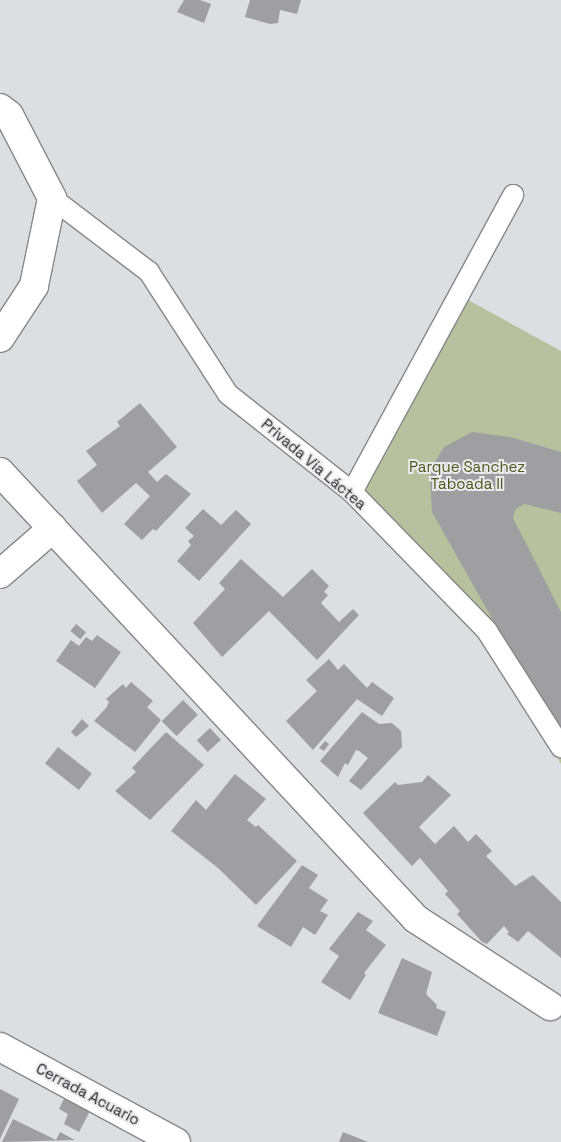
<!DOCTYPE html>
<html>
<head>
<meta charset="utf-8">
<style>
	body { margin:0 }
	#map { position:relative; width:561px; height:1142px; overflow:hidden; background:#dddee1; font-family:"Space Grotesk",sans-serif }
	div>[style] { position:absolute }
	.green>* { inset:0; background:#b8c19d }
	.building>* { inset:0; background:#9f9ea1; transform-origin:0 0 }
	.roads { filter:drop-shadow(1px 0 #87878a) drop-shadow(-1px 0 #87878a) drop-shadow(0 1px #87878a) drop-shadow(0 -1px #87878a) }
	.service>* { height:20px; margin:-10px; padding:0 10px; transform-origin:10px; border-radius:10px; background:#fff }
	.pedestrian>* { height:28px; margin:-14px; padding:0 14px; transform-origin:14px; border-radius:14px; background:#fff }
	.minor>* { height:28px; margin:-14px; padding:0 14px; transform-origin:14px; border-radius:14px; background:#fff }
	.tertiary>* { height:28px; margin:-14px; padding:0 14px; transform-origin:14px; border-radius:14px; background:#fff }
	span { translate:-50% -50%; white-space:nowrap; text-align:center; line-height:1.15; -webkit-text-stroke:4px #ebebee; paint-order:stroke }
	.street-label { font-size:15px; color:#252526 }
	.park-label { font-size:15px; color:#4d561e }
</style>
</head>
<body>
<div id="map">
	<div class="green">
		<div style="clip-path:polygon(459px 295px,561px 351px,561px 764px,487px 631px,352px 492px)"></div>
	</div>
	<div class="building">
		<div style="clip-path:polygon(184px 0,200px 0,211px 4px,204px 23px,177px 12px)"></div>
		<div style="clip-path:polygon(250px 0,301px 0,297px 14px,280px 10px,278px 23px,270px 24px,245px 17px)"></div>
		<div style="clip-path:polygon(140px 403px,177px 447px,148px 472px,157px 482px,166px 474px,191px 494px,156px 531px,153px 529px,142px 540px,124px 524px,150px 496px,136px 483px,102px 513px,77px 481px,97px 465px,86px 451px,120px 426px,117px 422px)"></div>
		<div style="clip-path:polygon(472px 432px,510px 437px,561px 452px,561px 513px,524px 504px,515px 510px,513px 518px,561px 612px,561px 729px,556px 732px,432px 512px,430px 476px,436px 460px,444px 447px)"></div>
		<div style="clip-path:polygon(203px 509px,221px 525px,236px 510px,251px 524px,199px 581px,177px 561px,191px 545px,188px 541px,194px 536px,185px 528px)"></div>
		<div style="clip-path:polygon(241px 559px,283px 597px,312px 569px,329px 586px,324px 592px,328px 595px,321px 603px,339px 622px,353px 609px,359px 615px,317px 660px,269px 611px,222px 657px,193px 623px,225px 589px,219px 583px)"></div>
		<div style="left:76px;top:624px;width:13px;height:9px;rotate:39deg"></div>
		<div style="clip-path:polygon(97px 635px,121px 652px,95px 688px,56px 661px,71px 640px,79px 646px,86px 637px,92px 641px)"></div>
		<div style="clip-path:polygon(329px 659px,338px 670px,344px 664px,367px 688px,372px 682px,394px 698px,382px 716px,357px 699px,313px 750px,286px 721px,317px 691px,306px 680px)"></div>
		<div style="clip-path:polygon(131px 682px,153px 701px,147px 707px,161px 720px,135px 752px,94px 721px,106px 708px,109px 702px,106px 699px,123px 684px,126px 688px)"></div>
		<div style="left:183px;top:700px;width:21px;height:30px;rotate:45deg"></div>
		<div style="clip-path:polygon(362px 712px,379px 724px,392px 723px,401px 731px,402px 747px,361px 790px,349px 781px,368px 758px,359px 751px,356px 750px,348px 765px,345px 763px,338px 777px,320px 761px)"></div>
		<div style="clip-path:polygon(82px 719px,89px 726px,76px 737px,71px 732px)"></div>
		<div style="left:210px;top:728px;width:16px;height:18px;rotate:47deg"></div>
		<div style="clip-path:polygon(166px 732px,204px 765px,150px 820px,115px 791px,136px 772px,132px 768px)"></div>
		<div style="clip-path:polygon(325px 741px,329px 744px,324px 751px,319px 748px)"></div>
		<div style="left:58px;top:747px;width:43px;height:21px;rotate:38deg"></div>
		<div style="clip-path:polygon(235px 774px,266px 799px,247px 820px,256px 827px,258px 825px,297px 861px,256px 905px,218px 868px,171px 831px,196px 800px,206px 810px)"></div>
		<div style="clip-path:polygon(428px 775px,451px 795px,419px 827px,435px 844px,454px 826px,468px 842px,476px 834px,492px 851px,486px 856px,515px 886px,533px 875px,561px 902px,561px 958px,528px 931px,518px 942px,507px 934px,509px 932px,504px 926px,487px 944px,482px 942px,457px 914px,460px 911px,445px 894px,448px 891px,420px 858px,412px 866px,363px 813px,395px 782px,398px 785px,422px 782px)"></div>
		<div style="clip-path:polygon(302px 865px,318px 875px,309px 888px,328px 900px,320px 911px,328px 915px,315px 935px,303px 927px,291px 947px,257px 926px)"></div>
		<div style="clip-path:polygon(358px 912px,373px 921px,366px 930px,386px 945px,364px 973px,366px 975px,350px 1000px,321px 982px,339px 956px,329px 949px)"></div>
		<div style="clip-path:polygon(402px 958px,432px 972px,426px 994px,437px 1005px,436px 1008px,446px 1012px,437px 1036px,378px 1013px)"></div>
		<div style="clip-path:polygon(0 1089px,19px 1099px,0 1139px)"></div>
		<div style="clip-path:polygon(64px 1099px,90px 1111px,79px 1132px,64px 1124px,68px 1114px,59px 1109px)"></div>
		<div style="clip-path:polygon(13px 1119px,56px 1140px,60px 1132px,75px 1140px,2px 1142px)"></div>
		<div style="clip-path:polygon(343px 1132px,368px 1142px,339px 1142px)"></div>
	</div>
	<div class="roads">
		<div class="service">
			<div style="left:52px;top:198px;width:122px;rotate:37.3deg"></div>
			<div style="left:149px;top:272px;width:145px;rotate:57.1deg"></div>
			<div style="left:228px;top:394px;width:158px;rotate:38.3deg"></div>
			<div style="left:352px;top:492px;width:194px;rotate:45.8deg"></div>
			<div style="left:487px;top:631px;width:138px;rotate:57.5deg"></div>
			<div style="left:352px;top:492px;width:338px;rotate:-61.5deg"></div>
		</div>
		<div class="pedestrian">
			<div style="left:0;top:574px;width:70px;rotate:-41deg"></div>
		</div>
		<div class="minor">
			<div style="left:0;top:472px;width:611px;rotate:47.06deg"></div>
			<div style="left:416px;top:919px;width:160px;rotate:33deg"></div>
			<div style="left:0;top:1047px;width:200px;rotate:28.4deg"></div>
		</div>
		<div class="tertiary">
			<div style="left:0;top:108px;width:11px;rotate:38deg"></div>
			<div style="left:9px;top:115px;width:93px;rotate:62.6deg"></div>
			<div style="left:52px;top:198px;width:90px;rotate:101.6deg"></div>
			<div style="left:34px;top:286px;width:62px;rotate:123.2deg"></div>
		</div>
	</div>
	<div class="street-label">
		<span style="left:314px;top:464px;rotate:40deg">Privada Vía Láctea</span>
		<span style="left:88px;top:1094px;rotate:28deg">Cerrada Acuario</span>
	</div>
	<div class="park-label">
		<span style="left:467px;top:475px">Parque Sanchez<br>Taboada II</span>
	</div>
</div>
</body>
</html>
